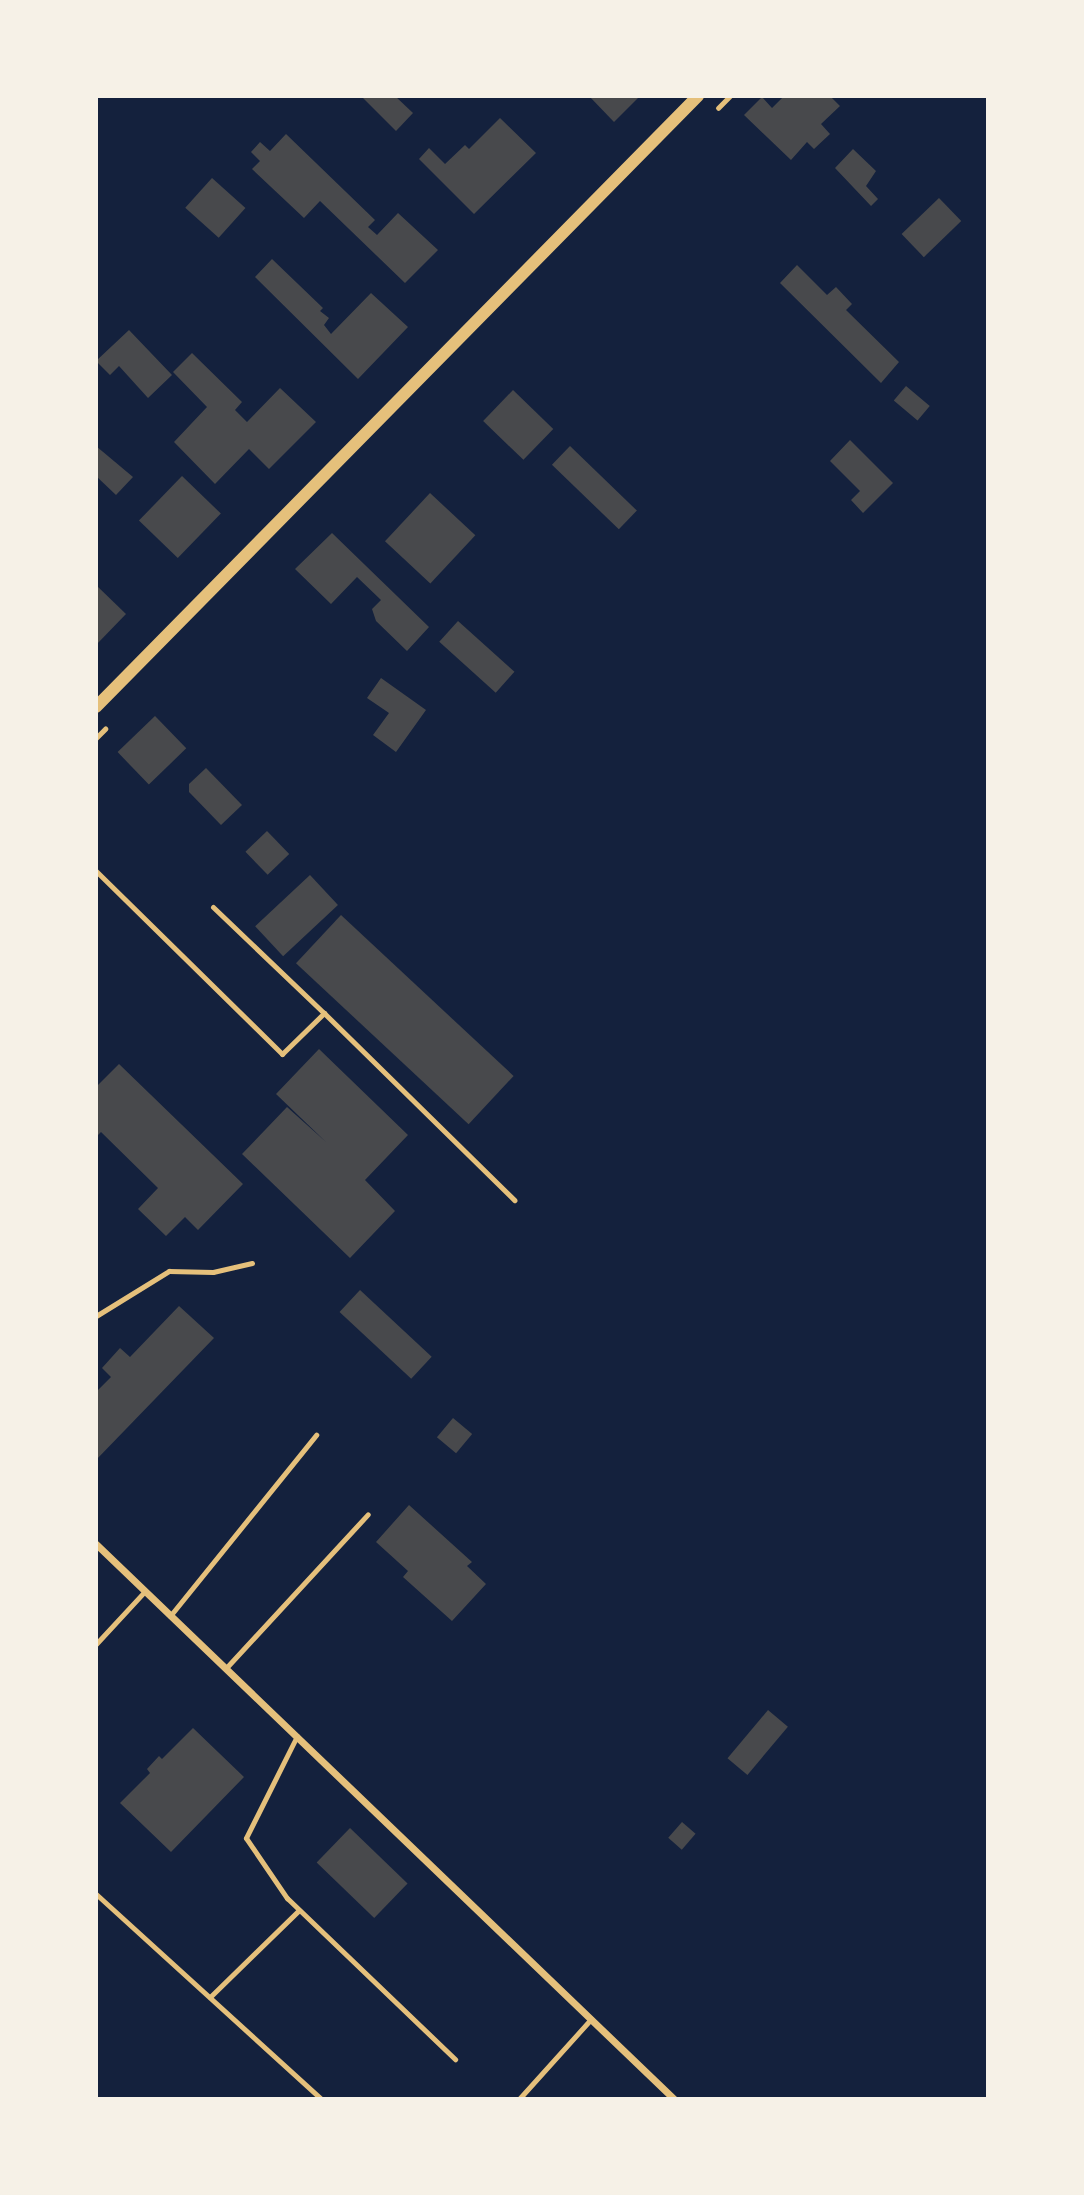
<!DOCTYPE html>
<html>
<head>
<meta charset="utf-8">
<style>
	body { margin:0 }
	#map { position:relative; width:1084px; height:2195px; overflow:hidden; background:#14213d; font-family:"Alegreya Sans",sans-serif }
	div>[style] { position:absolute }
	.building>* { inset:0; background:#48494c; transform-origin:0 0 }
	.path>* { height:4.5px; margin:-2.25px; padding:0 2.25px; transform-origin:2.25px; border-radius:2.25px; background:#e5c07b }
	.service>* { height:5px; margin:-2.5px; padding:0 2.5px; transform-origin:2.5px; border-radius:2.5px; background:#e5c07b }
	.minor>* { height:7px; margin:-3.5px; padding:0 3.5px; transform-origin:3.5px; border-radius:3.5px; background:#e5c07b }
	.tertiary>* { height:12px; margin:-6px; padding:0 6px; transform-origin:6px; border-radius:6px; background:#e5c07b }
	span { translate:-50% -50%; white-space:nowrap; text-align:center; line-height:1.15; -webkit-text-stroke:6px #f6f1e7; paint-order:stroke }
	.frame { position:absolute; inset:0; border:98px solid #f6f1e7; pointer-events:none }
</style>
</head>
<body>
<div id="map">
	<div class="building">
		<div style="clip-path:polygon(361px 96px,395px 96px,413px 113px,396px 131px)"></div>
		<div style="clip-path:polygon(589px 96px,640px 96px,614px 122px)"></div>
		<div style="clip-path:polygon(784px 96px,830px 96px,840px 106px,821px 124px,830px 134px,814px 149px,807px 142px,791px 160px,744px 115px,762px 97px,772px 108px)"></div>
		<div style="clip-path:polygon(500px 118px,536px 153px,474px 214px,419px 159px,429px 148px,445px 164px,465px 145px,469px 149px)"></div>
		<div style="clip-path:polygon(286px 134px,375px 220px,368px 227px,377px 235px,398px 213px,438px 250px,405px 283px,320px 201px,304px 218px,252px 169px,260px 161px,251px 152px,260px 142px,270px 151px)"></div>
		<div style="clip-path:polygon(853px 149px,876px 171px,866px 186px,878px 199px,871px 206px,835px 168px)"></div>
		<div style="left:212px;top:178px;width:45px;height:40px;rotate:42deg"></div>
		<div style="left:939px;top:198px;width:32px;height:52px;rotate:46deg"></div>
		<div style="clip-path:polygon(272px 259px,323px 308px,320px 311px,329px 318px,324px 325px,331px 334px,371px 293px,408px 327px,358px 379px,255px 277px)"></div>
		<div style="clip-path:polygon(797px 265px,827px 295px,836px 287px,852px 304px,846px 310px,899px 362px,881px 383px,780px 283px)"></div>
		<div style="clip-path:polygon(129px 330px,172px 375px,148px 398px,119px 366px,110px 375px,96px 361px)"></div>
		<div style="clip-path:polygon(192px 353px,242px 402px,235px 410px,247px 422px,280px 388px,316px 422px,269px 469px,249px 449px,215px 484px,174px 442px,207px 407px,173px 372px)"></div>
		<div style="left:906px;top:386px;width:31px;height:19px;rotate:40deg"></div>
		<div style="left:513px;top:390px;width:56px;height:43px;rotate:44deg"></div>
		<div style="clip-path:polygon(850px 440px,893px 483px,863px 513px,851px 500px,860px 491px,830px 461px)"></div>
		<div style="clip-path:polygon(96px 446px,133px 477px,116px 495px,96px 476px)"></div>
		<div style="left:570px;top:446px;width:93px;height:26px;rotate:44deg"></div>
		<div style="left:182px;top:476px;width:54px;height:62px;rotate:44deg"></div>
		<div style="left:430px;top:493px;width:62px;height:66px;rotate:43deg"></div>
		<div style="clip-path:polygon(332px 533px,429px 627px,407px 651px,376px 621px,372px 609px,381px 600px,357px 577px,331px 604px,295px 569px)"></div>
		<div style="clip-path:polygon(96px 585px,126px 614px,96px 645px)"></div>
		<div style="left:458px;top:621px;width:76px;height:28px;rotate:42deg"></div>
		<div style="clip-path:polygon(381px 678px,426px 710px,396px 752px,373px 735px,389px 713px,367px 698px)"></div>
		<div style="left:155px;top:716px;width:45px;height:52px;rotate:46deg"></div>
		<div style="clip-path:polygon(206px 768px,242px 805px,221px 825px,189px 792px,189px 784px)"></div>
		<div style="left:267px;top:831px;width:32px;height:30px;rotate:46deg"></div>
		<div style="left:310px;top:875px;width:41px;height:75px;rotate:47deg"></div>
		<div style="left:341px;top:915px;width:236px;height:66px;rotate:43deg"></div>
		<div style="clip-path:polygon(319px 1049px,408px 1135px,365px 1180px,395px 1211px,350px 1258px,242px 1154px,287px 1107px,326px 1142px,276px 1094px)"></div>
		<div style="clip-path:polygon(119px 1064px,243px 1184px,198px 1230px,185px 1217px,166px 1236px,138px 1209px,158px 1188px,101px 1132px,96px 1137px,96px 1087px)"></div>
		<div style="left:360px;top:1290px;width:98px;height:30px;rotate:43deg"></div>
		<div style="clip-path:polygon(179px 1306px,214px 1338px,96px 1460px,96px 1392px,111px 1377px,102px 1368px,120px 1348px,130px 1357px)"></div>
		<div style="left:453px;top:1418px;width:25px;height:25px;rotate:40deg"></div>
		<div style="clip-path:polygon(409px 1505px,472px 1562px,467px 1566px,486px 1584px,452px 1621px,403px 1577px,408px 1571px,376px 1542px)"></div>
		<div style="left:768px;top:1710px;width:26px;height:63px;rotate:40deg"></div>
		<div style="clip-path:polygon(193px 1728px,244px 1777px,171px 1852px,120px 1803px,150px 1773px,147px 1769px,159px 1756px,162px 1759px)"></div>
		<div style="left:682px;top:1822px;width:18px;height:21px;rotate:41deg"></div>
		<div style="left:350px;top:1828px;width:80px;height:48px;rotate:44deg"></div>
	</div>
	<div class="path">
		<div style="left:718px;top:108px;width:17px;rotate:-45deg"></div>
		<div style="left:96px;top:738px;width:13px;rotate:-45deg"></div>
	</div>
	<div class="service">
		<div style="left:96px;top:871px;width:261px;rotate:44.5deg"></div>
		<div style="left:282px;top:1054px;width:59px;rotate:-44.3deg"></div>
		<div style="left:324px;top:1013px;width:267px;rotate:44.5deg"></div>
		<div style="left:213px;top:907px;width:153px;rotate:43.7deg"></div>
		<div style="left:96px;top:1316px;width:86px;rotate:-31.7deg"></div>
		<div style="left:169px;top:1271px;width:44px;rotate:1.3deg"></div>
		<div style="left:213px;top:1272px;width:40px;rotate:-13deg"></div>
		<div style="left:170px;top:1616px;width:233px;rotate:-51.1deg"></div>
		<div style="left:96px;top:1644px;width:72px;rotate:-47.2deg"></div>
		<div style="left:226px;top:1668px;width:209px;rotate:-47.3deg"></div>
		<div style="left:297px;top:1736px;width:114px;rotate:116.6deg"></div>
		<div style="left:246px;top:1838px;width:73px;rotate:55.7deg"></div>
		<div style="left:287px;top:1898px;width:233px;rotate:43.8deg"></div>
		<div style="left:96px;top:1894px;width:304px;rotate:42.3deg"></div>
		<div style="left:210px;top:1997px;width:124px;rotate:-44.3deg"></div>
		<div style="left:519px;top:2099px;width:108px;rotate:-48deg"></div>
	</div>
	<div class="minor">
		<div style="left:96px;top:1544px;width:801px;rotate:43.84deg"></div>
	</div>
	<div class="tertiary">
		<div style="left:96px;top:707px;width:858px;rotate:-45.43deg"></div>
	</div>
	<div class="frame"></div>
</div>
</body>
</html>
